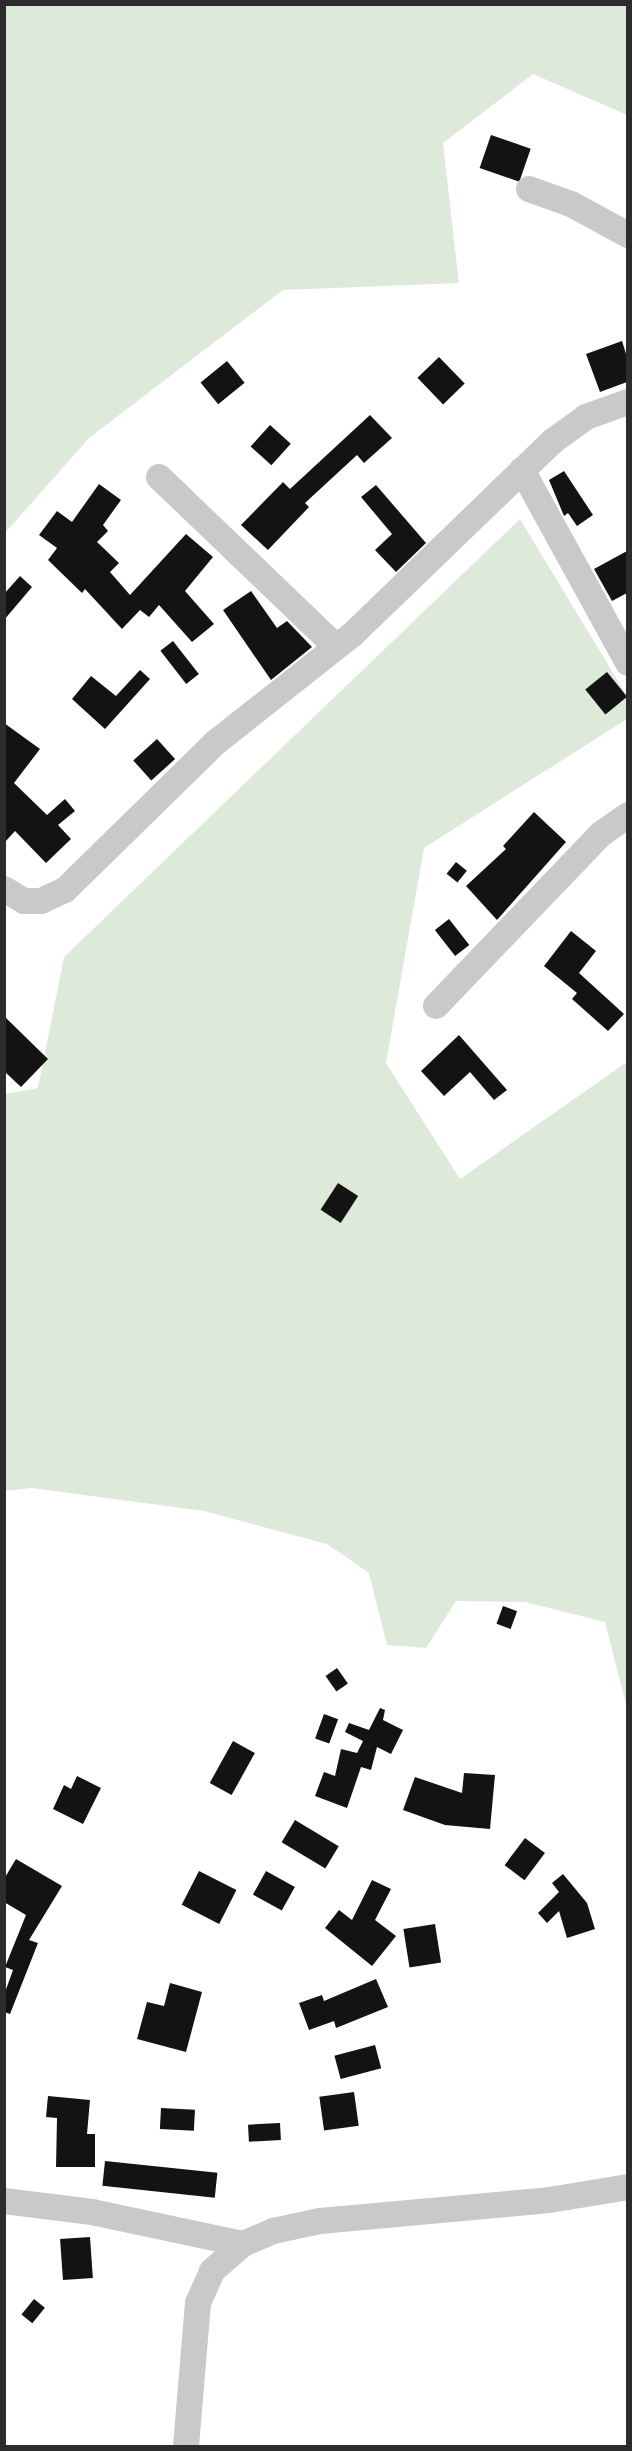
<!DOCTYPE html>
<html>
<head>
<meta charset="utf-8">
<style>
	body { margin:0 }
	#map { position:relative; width:632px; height:2451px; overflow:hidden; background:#fff; font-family:"Source Sans 3",sans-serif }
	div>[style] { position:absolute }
	.green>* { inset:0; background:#ddeada }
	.building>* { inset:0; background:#131313; transform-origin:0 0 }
	.minor>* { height:26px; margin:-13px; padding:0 13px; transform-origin:13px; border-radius:13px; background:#c9c9c9 }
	span { translate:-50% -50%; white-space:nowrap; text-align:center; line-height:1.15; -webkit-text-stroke:6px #fff; paint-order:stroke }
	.frame { position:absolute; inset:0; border:6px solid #2c2c2c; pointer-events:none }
</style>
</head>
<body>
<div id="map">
	<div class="green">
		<div style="clip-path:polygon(5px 4px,627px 5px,627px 115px,533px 74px,443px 143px,459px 283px,283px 290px,89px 438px,5px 533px)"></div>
		<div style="clip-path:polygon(520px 519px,627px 696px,627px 719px,424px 848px,386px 1063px,460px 1179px,627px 1062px,627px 1708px,605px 1622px,525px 1602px,456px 1601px,426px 1648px,387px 1645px,369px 1573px,327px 1544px,204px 1511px,32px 1488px,5px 1491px,5px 1094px,38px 1088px,64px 957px)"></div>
	</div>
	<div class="building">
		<div style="left:491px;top:135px;width:42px;height:35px;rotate:19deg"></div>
		<div style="clip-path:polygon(622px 341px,627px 357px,627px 382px,600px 392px,586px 354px)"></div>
		<div style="left:439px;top:357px;width:37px;height:30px;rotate:46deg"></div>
		<div style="left:227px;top:361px;width:28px;height:34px;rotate:51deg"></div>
		<div style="clip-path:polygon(370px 415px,392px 438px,364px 463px,357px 455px,305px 503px,309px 507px,268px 550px,241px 525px,283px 482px,290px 489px)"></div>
		<div style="left:270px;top:425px;width:28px;height:29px;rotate:42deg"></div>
		<div style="clip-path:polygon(564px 471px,593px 515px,577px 526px,568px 513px,564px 516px,549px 480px)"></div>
		<div style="clip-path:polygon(99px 484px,121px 500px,103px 525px,108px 531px,97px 542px,119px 563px,110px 572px,130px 595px,186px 534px,213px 557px,185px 591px,214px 624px,192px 642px,159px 605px,149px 617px,140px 610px,122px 629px,85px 589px,82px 593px,48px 560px,57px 548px,39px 535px,57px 511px,72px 522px)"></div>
		<div style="clip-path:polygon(376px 485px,426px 543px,396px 572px,375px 550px,392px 534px,361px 497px)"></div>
		<div style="clip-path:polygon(627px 551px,627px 593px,612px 601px,594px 569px)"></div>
		<div style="clip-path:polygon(20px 576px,32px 587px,4px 620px,4px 594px)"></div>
		<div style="clip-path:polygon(251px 591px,277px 628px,287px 621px,312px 647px,271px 680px,223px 610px)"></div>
		<div style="left:173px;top:641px;width:42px;height:16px;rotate:52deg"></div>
		<div style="clip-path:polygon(140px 670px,150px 679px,105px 729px,72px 699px,91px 676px,116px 696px)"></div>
		<div style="left:607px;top:672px;width:32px;height:28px;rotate:51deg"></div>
		<div style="clip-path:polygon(4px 723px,40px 749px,14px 783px,47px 815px,65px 799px,75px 811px,58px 825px,71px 839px,46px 863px,15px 831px,4px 843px)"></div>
		<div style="left:157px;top:739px;width:27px;height:32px;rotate:48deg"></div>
		<div style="clip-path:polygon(534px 812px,566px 842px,497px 920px,466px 886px,506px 849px,503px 846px)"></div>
		<div style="left:456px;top:862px;width:14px;height:15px;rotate:39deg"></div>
		<div style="left:449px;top:919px;width:33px;height:18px;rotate:52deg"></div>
		<div style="clip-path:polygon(571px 931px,596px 951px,579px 973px,624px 1014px,608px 1031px,572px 999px,577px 993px,544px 966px)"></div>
		<div style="clip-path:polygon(4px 1016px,48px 1059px,21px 1087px,4px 1071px)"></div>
		<div style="clip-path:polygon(459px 1035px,507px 1090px,494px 1100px,470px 1072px,444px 1096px,421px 1071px)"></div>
		<div style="left:338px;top:1183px;width:24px;height:32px;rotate:33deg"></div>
		<div style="left:503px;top:1606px;width:15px;height:19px;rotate:20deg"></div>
		<div style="left:337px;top:1668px;width:19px;height:14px;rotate:55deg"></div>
		<div style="clip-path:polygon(380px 1708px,385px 1710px,383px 1720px,403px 1730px,391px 1754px,377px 1747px,371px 1770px,361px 1767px,347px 1808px,315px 1796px,324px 1772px,335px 1776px,341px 1749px,357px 1753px,363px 1741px,345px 1732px,349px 1723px,369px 1730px)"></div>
		<div style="left:324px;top:1714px;width:15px;height:26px;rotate:20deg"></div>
		<div style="left:233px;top:1741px;width:25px;height:48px;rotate:29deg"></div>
		<div style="clip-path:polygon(464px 1773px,495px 1775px,490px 1829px,445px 1825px,403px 1810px,415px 1777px,462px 1793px)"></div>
		<div style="clip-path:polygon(77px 1776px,101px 1788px,83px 1824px,53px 1809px,64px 1785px,71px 1789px)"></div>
		<div style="left:295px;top:1820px;width:51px;height:26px;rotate:31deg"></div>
		<div style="left:525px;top:1838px;width:25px;height:34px;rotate:37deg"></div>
		<div style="clip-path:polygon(16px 1859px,62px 1886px,29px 1940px,38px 1943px,10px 2014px,4px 2012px,4px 1995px,13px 1970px,5px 1967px,26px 1915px,4px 1902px,4px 1879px)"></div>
		<div style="left:199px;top:1871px;width:42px;height:38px;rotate:27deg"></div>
		<div style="left:266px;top:1871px;width:33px;height:27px;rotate:29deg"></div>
		<div style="clip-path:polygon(563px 1874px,587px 1903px,595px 1929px,567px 1938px,559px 1911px,547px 1923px,538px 1913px,559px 1892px,552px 1883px)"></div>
		<div style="clip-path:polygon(372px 1880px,391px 1889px,375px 1920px,396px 1936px,372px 1966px,325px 1928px,339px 1910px,352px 1920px)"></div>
		<div style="left:435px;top:1924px;width:39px;height:32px;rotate:81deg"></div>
		<div style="clip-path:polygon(376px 1979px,388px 2007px,336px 2028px,334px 2021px,309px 2030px,299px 2003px,322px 1995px,324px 2001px)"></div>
		<div style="clip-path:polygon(170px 1983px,202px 1992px,186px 2052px,137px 2039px,147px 2002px,164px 2006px)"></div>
		<div style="left:375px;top:2045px;width:24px;height:42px;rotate:75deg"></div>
		<div style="left:354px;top:2092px;width:34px;height:35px;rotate:82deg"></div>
		<div style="clip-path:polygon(48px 2096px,90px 2100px,87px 2134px,95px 2134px,95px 2167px,56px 2167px,57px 2118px,46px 2117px)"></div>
		<div style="left:161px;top:2108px;width:34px;height:21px;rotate:3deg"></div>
		<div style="left:280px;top:2123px;width:17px;height:32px;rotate:87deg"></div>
		<div style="left:105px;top:2161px;width:113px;height:25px;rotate:6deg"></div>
		<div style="left:90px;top:2237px;width:41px;height:30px;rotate:86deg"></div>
		<div style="left:34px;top:2299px;width:14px;height:20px;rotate:39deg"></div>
	</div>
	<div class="minor">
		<div style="left:529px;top:189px;width:45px;rotate:19.7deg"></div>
		<div style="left:571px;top:204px;width:65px;rotate:28.5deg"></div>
		<div style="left:522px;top:470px;width:220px;rotate:61.2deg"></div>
		<div style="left:159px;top:477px;width:245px;rotate:43.8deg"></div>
		<div style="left:4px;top:889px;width:23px;rotate:31deg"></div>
		<div style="left:24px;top:901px;width:17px"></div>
		<div style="left:41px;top:901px;width:26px;rotate:-25deg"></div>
		<div style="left:65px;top:890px;width:210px;rotate:-44.4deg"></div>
		<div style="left:215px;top:743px;width:176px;rotate:-38.3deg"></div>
		<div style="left:353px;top:634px;width:278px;rotate:-44deg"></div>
		<div style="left:553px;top:441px;width:41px;rotate:-36deg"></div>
		<div style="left:586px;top:417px;width:45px;rotate:-19.7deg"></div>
		<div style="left:436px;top:1006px;width:238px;rotate:-46.2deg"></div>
		<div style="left:601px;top:834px;width:33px;rotate:-35deg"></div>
		<div style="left:4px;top:2201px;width:89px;rotate:7.1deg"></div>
		<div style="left:92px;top:2212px;width:154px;rotate:12deg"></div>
		<div style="left:186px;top:2446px;width:144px;rotate:-85.2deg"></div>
		<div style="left:198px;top:2303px;width:35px;rotate:-66deg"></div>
		<div style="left:212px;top:2271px;width:41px;rotate:-41.1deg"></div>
		<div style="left:243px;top:2244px;width:33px;rotate:-23deg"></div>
		<div style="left:273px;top:2231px;width:48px;rotate:-12deg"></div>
		<div style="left:320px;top:2221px;width:230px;rotate:-5.2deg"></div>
		<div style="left:549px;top:2200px;width:80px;rotate:-9.3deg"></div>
	</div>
	<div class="frame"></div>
</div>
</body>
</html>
